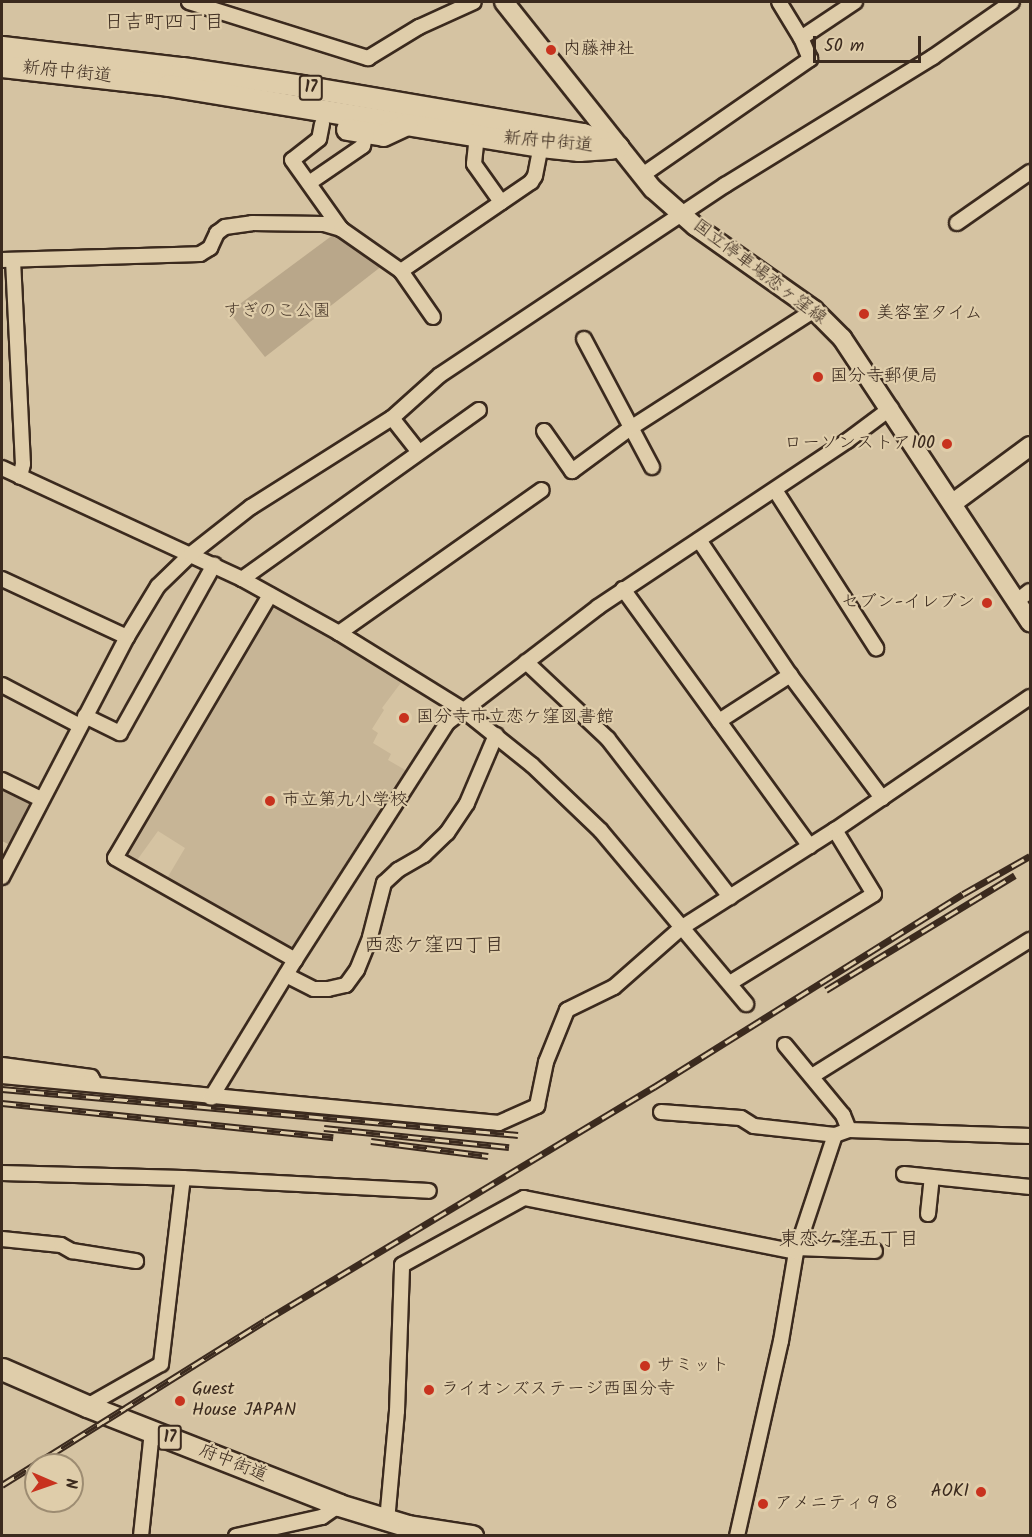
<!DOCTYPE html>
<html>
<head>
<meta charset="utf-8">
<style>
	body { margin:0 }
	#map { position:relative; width:1032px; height:1537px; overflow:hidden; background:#d5c3a2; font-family:Kalam,"Klee One",sans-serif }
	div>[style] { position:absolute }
	.built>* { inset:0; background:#c7b596 }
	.green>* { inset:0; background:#b9a78a }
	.roads { filter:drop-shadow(2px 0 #3b2a1e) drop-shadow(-2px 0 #3b2a1e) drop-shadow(0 2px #3b2a1e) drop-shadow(0 -2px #3b2a1e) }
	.street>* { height:14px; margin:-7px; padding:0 7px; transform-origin:7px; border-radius:7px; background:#dfcdaa }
	.secondary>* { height:18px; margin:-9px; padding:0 9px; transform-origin:9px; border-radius:9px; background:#dfcdaa }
	.primary>* { height:21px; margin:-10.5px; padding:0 10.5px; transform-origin:10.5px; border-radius:10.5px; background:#dfcdaa }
	.rail>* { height:7px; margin-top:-3.5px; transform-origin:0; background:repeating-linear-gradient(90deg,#dfcdaa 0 14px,#3b2a1e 0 28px); box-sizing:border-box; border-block:2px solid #3b2a1e }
	.dots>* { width:16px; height:16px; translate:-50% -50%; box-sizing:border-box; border:3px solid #dfcdaa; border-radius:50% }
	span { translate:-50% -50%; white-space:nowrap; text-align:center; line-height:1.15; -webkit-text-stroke:4.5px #dfcdaa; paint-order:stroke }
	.shield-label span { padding:2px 4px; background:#dfcdaa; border:2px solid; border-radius:4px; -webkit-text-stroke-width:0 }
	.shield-label { font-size:16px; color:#3b2a1e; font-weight:700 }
	.poi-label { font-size:18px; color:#3b2a1e }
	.left { translate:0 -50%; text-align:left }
	.right { translate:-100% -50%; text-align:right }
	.street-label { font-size:18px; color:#3b2a1e }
	.park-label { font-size:18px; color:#4e3d2e }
	.neighbourhood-label { font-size:20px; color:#3b2a1e }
	.frame { position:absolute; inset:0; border:3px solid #3b2a1e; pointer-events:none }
	.north { position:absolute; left:24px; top:1453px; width:60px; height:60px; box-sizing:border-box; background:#dfcdaa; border:2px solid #9d8c72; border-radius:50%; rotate:92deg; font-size:16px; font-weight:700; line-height:24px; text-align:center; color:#3b2a1e }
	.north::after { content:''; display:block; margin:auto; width:21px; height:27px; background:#c8321e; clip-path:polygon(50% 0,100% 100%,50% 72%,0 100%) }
	.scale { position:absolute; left:813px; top:36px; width:108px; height:27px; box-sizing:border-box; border:3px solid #3b2a1e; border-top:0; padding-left:8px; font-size:18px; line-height:21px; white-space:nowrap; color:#3b2a1e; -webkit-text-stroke:4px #dfcdaa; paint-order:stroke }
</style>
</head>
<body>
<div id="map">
	<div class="built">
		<div style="clip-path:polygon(272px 604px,403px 680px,382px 708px,384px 710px,372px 729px,378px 733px,373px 743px,391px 754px,388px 760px,407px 771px,295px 949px,289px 951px,166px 880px,185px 848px,158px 831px,135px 863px,125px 857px,123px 850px)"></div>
	</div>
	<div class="green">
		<div style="clip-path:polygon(341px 229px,387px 262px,265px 357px,229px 312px)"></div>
		<div style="clip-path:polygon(2px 785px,30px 798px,30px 808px,12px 846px,2px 841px)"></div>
	</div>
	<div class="roads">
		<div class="street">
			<div style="left:189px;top:2px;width:188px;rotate:17.4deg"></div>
			<div style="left:368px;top:58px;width:60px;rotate:-31.3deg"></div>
			<div style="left:419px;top:27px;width:60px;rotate:-24.4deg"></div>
			<div style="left:801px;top:38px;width:65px;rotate:-33.7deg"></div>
			<div style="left:322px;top:124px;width:15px;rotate:101deg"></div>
			<div style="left:319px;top:139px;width:34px;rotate:142deg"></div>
			<div style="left:292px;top:160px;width:85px;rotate:54.6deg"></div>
			<div style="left:477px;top:135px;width:29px;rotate:96deg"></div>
			<div style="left:474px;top:164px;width:47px;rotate:54.6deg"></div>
			<div style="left:641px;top:176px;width:206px;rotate:-34.7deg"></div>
			<div style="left:810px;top:59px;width:23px;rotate:-113deg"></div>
			<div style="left:801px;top:38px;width:42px;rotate:-121.4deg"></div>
			<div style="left:309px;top:183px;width:65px;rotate:-34.4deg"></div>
			<div style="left:363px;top:146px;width:14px;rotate:-78deg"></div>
			<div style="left:957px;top:223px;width:89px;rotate:-34.9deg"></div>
			<div style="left:2px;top:260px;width:198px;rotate:-1.7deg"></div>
			<div style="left:200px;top:254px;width:12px;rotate:-31deg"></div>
			<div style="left:210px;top:248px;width:17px;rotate:-65deg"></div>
			<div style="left:217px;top:233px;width:10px;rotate:-37deg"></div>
			<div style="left:225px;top:227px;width:27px;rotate:-8deg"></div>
			<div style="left:252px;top:223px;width:72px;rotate:0.8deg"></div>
			<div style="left:324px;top:224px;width:18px;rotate:16deg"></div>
			<div style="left:341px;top:229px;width:73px;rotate:35deg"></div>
			<div style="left:401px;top:271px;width:56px;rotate:55.2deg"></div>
			<div style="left:13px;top:260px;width:204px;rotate:87.2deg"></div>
			<div style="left:23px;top:464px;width:13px;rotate:103deg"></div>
			<div style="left:401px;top:271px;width:158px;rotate:-34.4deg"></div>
			<div style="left:531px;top:182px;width:7px;rotate:-56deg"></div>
			<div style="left:535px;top:176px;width:31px;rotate:-79deg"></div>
			<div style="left:584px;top:339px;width:145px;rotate:62deg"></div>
			<div style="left:392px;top:418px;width:42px;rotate:51.8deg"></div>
			<div style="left:544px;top:431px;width:49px;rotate:55deg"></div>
			<div style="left:572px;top:471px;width:74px;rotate:-36.3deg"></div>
			<div style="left:632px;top:427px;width:216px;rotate:-32.7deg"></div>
			<div style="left:2px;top:468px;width:264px;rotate:24.8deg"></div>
			<div style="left:242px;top:579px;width:111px;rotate:29.1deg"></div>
			<div style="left:339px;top:633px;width:145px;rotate:31.7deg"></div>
			<div style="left:462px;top:709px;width:90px;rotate:38.7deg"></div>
			<div style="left:532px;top:765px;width:95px;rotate:43.7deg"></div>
			<div style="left:601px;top:831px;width:226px;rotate:50deg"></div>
			<div style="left:775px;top:490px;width:188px;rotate:57.4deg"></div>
			<div style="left:699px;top:540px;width:163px;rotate:56deg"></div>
			<div style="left:790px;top:675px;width:154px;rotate:53.2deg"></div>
			<div style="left:2px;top:579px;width:138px;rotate:24.9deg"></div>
			<div style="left:242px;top:579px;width:291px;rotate:-35.5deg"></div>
			<div style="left:623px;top:589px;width:318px;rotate:54deg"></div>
			<div style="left:270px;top:595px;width:305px;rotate:120.5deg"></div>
			<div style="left:115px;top:858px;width:207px;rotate:29.5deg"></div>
			<div style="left:1017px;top:601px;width:16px;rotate:-38deg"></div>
			<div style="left:339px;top:633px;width:248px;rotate:-35.2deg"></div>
			<div style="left:526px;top:662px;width:112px;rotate:43.2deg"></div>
			<div style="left:608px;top:739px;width:200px;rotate:52.3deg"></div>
			<div style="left:2px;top:685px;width:88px;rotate:27.7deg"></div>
			<div style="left:85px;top:716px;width:39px;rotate:26deg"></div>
			<div style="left:120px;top:733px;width:193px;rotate:-60.8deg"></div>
			<div style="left:719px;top:721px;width:85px;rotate:-32.9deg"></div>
			<div style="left:2px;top:780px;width:43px;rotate:26deg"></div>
			<div style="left:2px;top:877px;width:271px;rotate:-62.5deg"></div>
			<div style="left:127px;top:637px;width:60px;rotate:-58.7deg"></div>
			<div style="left:158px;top:586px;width:46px;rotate:-44.1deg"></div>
			<div style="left:191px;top:554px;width:76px;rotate:-38.1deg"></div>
			<div style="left:251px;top:507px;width:167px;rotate:-32.3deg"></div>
			<div style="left:392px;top:418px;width:64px;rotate:-41.9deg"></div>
			<div style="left:440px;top:375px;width:343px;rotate:-33.7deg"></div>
			<div style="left:725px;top:185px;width:244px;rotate:-31.6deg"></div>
			<div style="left:933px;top:57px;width:96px;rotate:-34.8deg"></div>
			<div style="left:286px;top:975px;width:31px;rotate:27deg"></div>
			<div style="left:314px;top:989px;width:14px"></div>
			<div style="left:328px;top:989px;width:18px;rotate:-13deg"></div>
			<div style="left:346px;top:985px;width:19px;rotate:-54deg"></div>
			<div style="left:357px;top:970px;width:35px;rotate:-68deg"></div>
			<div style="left:370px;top:937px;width:56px;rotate:-75.5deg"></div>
			<div style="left:384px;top:883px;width:19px;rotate:-43deg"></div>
			<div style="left:398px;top:870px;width:30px;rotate:-30deg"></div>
			<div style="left:424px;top:855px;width:32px;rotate:-44deg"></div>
			<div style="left:447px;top:833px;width:36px;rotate:-56deg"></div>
			<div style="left:467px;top:803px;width:74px;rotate:-66.9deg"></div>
			<div style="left:730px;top:983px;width:169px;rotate:-31.7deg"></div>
			<div style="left:874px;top:894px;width:75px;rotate:-121.4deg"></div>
			<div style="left:785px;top:1045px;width:91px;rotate:50.4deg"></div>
			<div style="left:843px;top:1115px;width:16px;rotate:68deg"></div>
			<div style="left:2px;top:1065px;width:90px;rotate:7.7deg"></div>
			<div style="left:91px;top:1077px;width:4px;rotate:56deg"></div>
			<div style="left:2px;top:1076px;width:499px;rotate:5.4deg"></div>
			<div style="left:499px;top:1123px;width:42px;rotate:-24.1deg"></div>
			<div style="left:537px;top:1106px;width:45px;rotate:-78.4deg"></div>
			<div style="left:546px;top:1062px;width:56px;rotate:-68deg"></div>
			<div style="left:567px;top:1010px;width:52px;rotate:-26.1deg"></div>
			<div style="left:614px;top:987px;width:89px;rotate:-41.4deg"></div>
			<div style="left:681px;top:928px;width:183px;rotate:-32.5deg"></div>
			<div style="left:835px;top:830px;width:236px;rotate:-34.3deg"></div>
			<div style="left:812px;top:1076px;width:257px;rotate:-32deg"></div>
			<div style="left:211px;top:1098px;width:162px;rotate:-58.7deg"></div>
			<div style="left:295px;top:960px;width:282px;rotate:-57.3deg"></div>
			<div style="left:447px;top:723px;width:190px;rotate:-37.5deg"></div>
			<div style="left:598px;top:607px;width:299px;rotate:-33.7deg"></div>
			<div style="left:847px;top:441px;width:55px;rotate:-36.9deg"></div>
			<div style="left:661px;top:1112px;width:80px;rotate:4.3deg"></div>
			<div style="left:741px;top:1118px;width:15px;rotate:32deg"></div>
			<div style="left:754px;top:1126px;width:81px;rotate:6.3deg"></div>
			<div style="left:835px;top:1135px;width:15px;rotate:-20deg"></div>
			<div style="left:849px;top:1130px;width:181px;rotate:1.9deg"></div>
			<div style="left:2px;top:1173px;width:181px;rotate:1.6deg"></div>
			<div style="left:183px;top:1178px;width:246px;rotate:3deg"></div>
			<div style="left:904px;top:1174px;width:127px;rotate:5.9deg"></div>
			<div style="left:928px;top:1214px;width:37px;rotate:-84deg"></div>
			<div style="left:2px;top:1239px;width:59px;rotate:5.8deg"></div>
			<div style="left:61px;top:1245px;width:13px;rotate:29deg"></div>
			<div style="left:72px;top:1251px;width:65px;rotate:8.9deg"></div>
			<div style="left:797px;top:1248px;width:78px;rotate:2.2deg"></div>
			<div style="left:87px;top:1406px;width:85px;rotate:-29.6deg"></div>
			<div style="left:161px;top:1364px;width:187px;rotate:-83.3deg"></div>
			<div style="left:387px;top:1521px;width:110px;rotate:-84.8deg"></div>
			<div style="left:397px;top:1411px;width:146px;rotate:-88deg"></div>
			<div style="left:402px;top:1265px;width:139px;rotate:-28.8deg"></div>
			<div style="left:524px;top:1198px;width:277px;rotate:11.2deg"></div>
			<div style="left:141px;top:1536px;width:106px;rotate:-84deg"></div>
			<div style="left:236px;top:1536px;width:88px;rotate:-12.5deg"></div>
			<div style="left:322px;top:1517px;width:21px;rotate:-35deg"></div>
			<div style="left:737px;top:1536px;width:200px;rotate:-77.3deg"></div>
			<div style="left:781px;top:1341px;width:90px;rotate:-80.4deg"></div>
			<div style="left:796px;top:1252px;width:123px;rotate:-71.6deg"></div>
		</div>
		<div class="secondary">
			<div style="left:504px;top:2px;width:239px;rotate:51.5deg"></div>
			<div style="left:653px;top:189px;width:56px;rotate:41.4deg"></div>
			<div style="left:695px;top:226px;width:146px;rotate:35.2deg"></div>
			<div style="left:814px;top:310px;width:40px;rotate:45deg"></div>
			<div style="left:842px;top:338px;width:341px;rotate:56.5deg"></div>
			<div style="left:953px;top:503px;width:96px;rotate:-36.5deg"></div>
		</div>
		<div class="primary">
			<div style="left:2px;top:47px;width:181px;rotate:6.7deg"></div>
			<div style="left:182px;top:68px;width:121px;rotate:8.5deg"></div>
			<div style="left:302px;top:86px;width:285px;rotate:9.7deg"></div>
			<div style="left:583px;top:134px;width:37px;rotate:20deg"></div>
			<div style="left:2px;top:66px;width:167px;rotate:6.5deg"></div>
			<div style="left:168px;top:85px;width:378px;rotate:9.3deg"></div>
			<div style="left:541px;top:146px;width:38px;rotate:6deg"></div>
			<div style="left:579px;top:150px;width:32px;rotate:-4deg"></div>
			<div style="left:347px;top:129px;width:36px;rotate:9deg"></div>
			<div style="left:383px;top:135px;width:26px;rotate:-25deg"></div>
			<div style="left:2px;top:1369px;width:93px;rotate:23.5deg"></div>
			<div style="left:87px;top:1406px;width:271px;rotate:21.4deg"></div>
			<div style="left:339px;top:1505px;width:72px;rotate:16.9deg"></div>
			<div style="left:408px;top:1526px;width:65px;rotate:8.9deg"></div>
		</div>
	</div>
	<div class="rail">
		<div style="left:826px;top:990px;width:221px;rotate:-31.3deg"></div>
		<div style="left:2px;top:1089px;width:518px;rotate:5.09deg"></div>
		<div style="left:2px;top:1103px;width:333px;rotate:5.9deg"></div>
		<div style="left:324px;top:1128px;width:186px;rotate:5.9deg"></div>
		<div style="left:371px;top:1141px;width:118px;rotate:7.3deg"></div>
		<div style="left:2px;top:1485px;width:311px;rotate:-32deg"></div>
		<div style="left:266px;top:1320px;width:453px;rotate:-31deg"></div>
		<div style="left:654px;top:1087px;width:364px;rotate:-32deg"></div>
		<div style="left:963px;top:894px;width:77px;rotate:-29.6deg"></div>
	</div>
	<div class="dots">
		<div style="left:551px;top:50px;background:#c8321e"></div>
		<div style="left:864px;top:314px;background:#c8321e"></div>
		<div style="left:818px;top:377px;background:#c8321e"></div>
		<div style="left:947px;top:444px;background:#c8321e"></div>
		<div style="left:987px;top:603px;background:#c8321e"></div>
		<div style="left:404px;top:718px;background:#c8321e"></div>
		<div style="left:270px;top:801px;background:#c8321e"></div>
		<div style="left:645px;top:1366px;background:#c8321e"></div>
		<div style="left:429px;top:1390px;background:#c8321e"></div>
		<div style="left:180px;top:1401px;background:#c8321e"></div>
		<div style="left:981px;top:1492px;background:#c8321e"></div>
		<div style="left:763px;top:1504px;background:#c8321e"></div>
	</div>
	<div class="shield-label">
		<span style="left:311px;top:88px">17</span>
		<span style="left:170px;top:1438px">17</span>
	</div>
	<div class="poi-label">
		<span class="left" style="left:563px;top:50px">内藤神社</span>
		<span class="left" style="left:876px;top:314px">美容室タイム</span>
		<span class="left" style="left:830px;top:377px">国分寺郵便局</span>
		<span class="right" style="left:935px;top:444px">ローソンストア100</span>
		<span class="right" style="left:975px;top:603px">セブン-イレブン</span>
		<span class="left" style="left:416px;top:718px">国分寺市立恋ケ窪図書館</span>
		<span class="left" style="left:282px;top:801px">市立第九小学校</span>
		<span class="left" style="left:657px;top:1366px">サミット</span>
		<span class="left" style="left:441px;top:1390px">ライオンズステージ西国分寺</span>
		<span class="left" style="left:192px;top:1401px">Guest<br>House JAPAN</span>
		<span class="right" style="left:969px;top:1492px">AOKI</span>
		<span class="left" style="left:775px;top:1504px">アメニティ９８</span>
	</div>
	<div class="street-label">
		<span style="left:67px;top:73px;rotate:6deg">新府中街道</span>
		<span style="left:548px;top:143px;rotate:5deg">新府中街道</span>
		<span style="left:759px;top:273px;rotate:37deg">国立停車場恋ヶ窪線</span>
		<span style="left:233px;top:1464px;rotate:22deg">府中街道</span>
	</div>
	<div class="park-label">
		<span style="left:277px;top:312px">すぎのこ公園</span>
	</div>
	<div class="neighbourhood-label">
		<span style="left:164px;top:23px">日吉町四丁目</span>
		<span style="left:434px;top:946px">西恋ケ窪四丁目</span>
		<span style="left:849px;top:1240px">東恋ケ窪五丁目</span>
	</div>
	<div class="frame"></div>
	<div class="north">N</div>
	<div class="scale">50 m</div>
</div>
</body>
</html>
